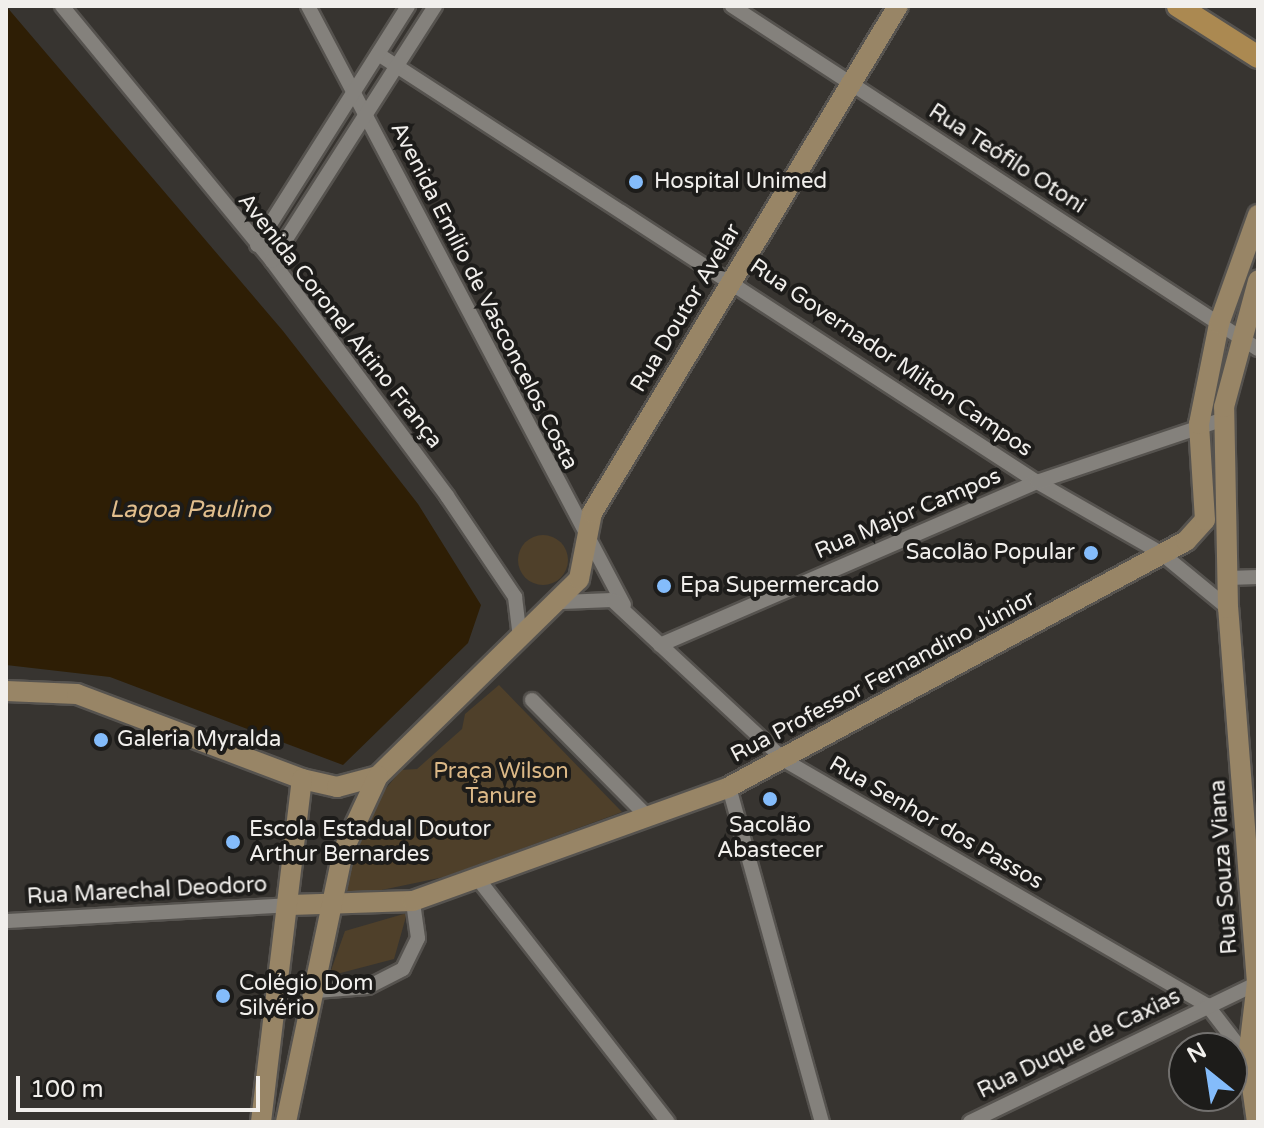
<!DOCTYPE html>
<html>
<head>
<meta charset="utf-8">
<style>
	body { margin:0 }
	#map { position:relative; width:1264px; height:1128px; overflow:hidden; background:#373430; font-family:"Varela Round",sans-serif }
	div>[style] { position:absolute }
	.green>* { inset:0; background:#4f402a }
	.round { border-radius:50% }
	.water>* { inset:0; background:#2e1e05 }
	.roads { filter:drop-shadow(2px 0 #56534f) drop-shadow(-2px 0 #56534f) drop-shadow(0 2px #56534f) drop-shadow(0 -2px #56534f) }
	.street>* { height:14px; margin:-7px; padding:0 7px; transform-origin:7px; border-radius:7px; background:#84817c }
	.secondary>* { height:20px; margin:-10px; padding:0 10px; transform-origin:10px; border-radius:10px; background:#988566 }
	.primary>* { height:22px; margin:-11px; padding:0 11px; transform-origin:11px; border-radius:11px; background:#ab8951 }
	.dots>* { width:22px; height:22px; translate:-50% -50%; box-sizing:border-box; border:4px solid #1d1c1a; border-radius:50% }
	span { translate:-50% -50%; white-space:nowrap; text-align:center; line-height:1.15; -webkit-text-stroke:8px #1d1c1a; paint-order:stroke }
	.street-label { font-size:22px; color:#f1efec }
	.poi-label { font-size:22px; color:#f1efec }
	.left { translate:0 -50%; text-align:left }
	.right { translate:-100% -50%; text-align:right }
	.park-label { font-size:22px; color:#dbb887 }
	.water-label { font-size:24px; color:#e1be8d; font-style:italic }
	.frame { position:absolute; inset:0; border:8px solid #f1efec; pointer-events:none }
	.north { position:absolute; left:1168px; top:1032px; width:80px; height:80px; box-sizing:border-box; background:#1d1c1a; border:2px solid #72706e; border-radius:50%; rotate:330deg; font-size:22px; font-weight:700; line-height:32px; text-align:center; color:#f1efec }
	.north::after { content:''; display:block; margin:auto; width:28px; height:36px; background:#84bcfb; clip-path:polygon(50% 0,100% 100%,50% 72%,0 100%) }
	.scale { position:absolute; left:16px; top:1076px; width:244px; height:36px; box-sizing:border-box; border:4px solid #f1efec; border-top:0; padding-left:10px; font-size:24px; line-height:28px; white-space:nowrap; color:#f1efec; -webkit-text-stroke:6px #1d1c1a; paint-order:stroke }
</style>
</head>
<body>
<div id="map">
	<div class="green">
		<div class="round" style="left:518px;top:535px;width:50px;height:50px"></div>
		<div style="clip-path:polygon(499px 685px,622px 812px,444px 877px,343px 898px,350px 851px,375px 802px,401px 770px,417px 769px,462px 729px,465px 714px)"></div>
		<div style="clip-path:polygon(407px 913px,394px 959px,329px 976px,345px 931px)"></div>
	</div>
	<div class="water">
		<div style="clip-path:polygon(6px 6px,283px 331px,418px 504px,481px 605px,468px 643px,343px 765px,110px 677px,6px 665px)"></div>
	</div>
	<div class="roads">
		<div class="street">
			<div style="left:62px;top:6px;width:330px;rotate:50.5deg"></div>
			<div style="left:272px;top:261px;width:293px;rotate:53.3deg"></div>
			<div style="left:447px;top:496px;width:122px;rotate:56deg"></div>
			<div style="left:515px;top:597px;width:41px;rotate:83deg"></div>
			<div style="left:308px;top:6px;width:677px;rotate:62.19deg"></div>
			<div style="left:732px;top:6px;width:628px;rotate:33.11deg"></div>
			<div style="left:378px;top:54px;width:786px;rotate:33deg"></div>
			<div style="left:1037px;top:482px;width:143px;rotate:29.8deg"></div>
			<div style="left:1161px;top:553px;width:87px;rotate:39.4deg"></div>
			<div style="left:257px;top:245px;width:283px;rotate:-57.7deg"></div>
			<div style="left:272px;top:261px;width:303px;rotate:-57.4deg"></div>
			<div style="left:1228px;top:578px;width:30px;rotate:-2deg"></div>
			<div style="left:562px;top:602px;width:50px;rotate:-2.3deg"></div>
			<div style="left:612px;top:600px;width:235px;rotate:42.9deg"></div>
			<div style="left:784px;top:760px;width:489px;rotate:30.1deg"></div>
			<div style="left:1207px;top:1005px;width:67px;rotate:52.3deg"></div>
			<div style="left:660px;top:645px;width:411px;rotate:-23.4deg"></div>
			<div style="left:1037px;top:482px;width:197px;rotate:-18.6deg"></div>
			<div style="left:532px;top:700px;width:158px;rotate:45.3deg"></div>
			<div style="left:729px;top:787px;width:348px;rotate:74.5deg"></div>
			<div style="left:478px;top:879px;width:308px;rotate:52deg"></div>
			<div style="left:6px;top:921px;width:284px;rotate:-3.2deg"></div>
			<div style="left:316px;top:991px;width:52px;rotate:-4.4deg"></div>
			<div style="left:368px;top:987px;width:39px;rotate:-27deg"></div>
			<div style="left:403px;top:969px;width:34px;rotate:-64deg"></div>
			<div style="left:418px;top:938px;width:37px;rotate:-98deg"></div>
			<div style="left:970px;top:1122px;width:320px;rotate:-25.8deg"></div>
		</div>
		<div class="secondary">
			<div style="left:6px;top:691px;width:71px;rotate:2.4deg"></div>
			<div style="left:77px;top:694px;width:241px;rotate:20.7deg"></div>
			<div style="left:302px;top:779px;width:36px;rotate:13deg"></div>
			<div style="left:337px;top:787px;width:42px;rotate:-15deg"></div>
			<div style="left:378px;top:776px;width:281px;rotate:-44.4deg"></div>
			<div style="left:579px;top:579px;width:67px;rotate:-78.9deg"></div>
			<div style="left:592px;top:513px;width:592px;rotate:-58.89deg"></div>
			<div style="left:290px;top:905px;width:123px;rotate:-1.9deg"></div>
			<div style="left:413px;top:901px;width:336px;rotate:-19.8deg"></div>
			<div style="left:729px;top:787px;width:519px;rotate:-28.29deg"></div>
			<div style="left:1186px;top:541px;width:28px;rotate:-48deg"></div>
			<div style="left:1205px;top:520px;width:96px;rotate:-93.6deg"></div>
			<div style="left:1199px;top:424px;width:102px;rotate:-78.7deg"></div>
			<div style="left:1219px;top:324px;width:116px;rotate:-70.3deg"></div>
			<div style="left:261px;top:1122px;width:345px;rotate:-83.2deg"></div>
			<div style="left:286px;top:1122px;width:277px;rotate:-78.1deg"></div>
			<div style="left:343px;top:851px;width:83px;rotate:-65deg"></div>
			<div style="left:1257px;top:1122px;width:65px;rotate:-98deg"></div>
			<div style="left:1248px;top:1058px;width:76px;rotate:-83.2deg"></div>
			<div style="left:1257px;top:983px;width:376px;rotate:-94.4deg"></div>
			<div style="left:1228px;top:608px;width:201px;rotate:-91.1deg"></div>
			<div style="left:1224px;top:407px;width:131px;rotate:-74.9deg"></div>
		</div>
		<div class="primary">
			<div style="left:1178px;top:6px;width:95px;rotate:32.5deg"></div>
		</div>
	</div>
	<div class="dots">
		<div style="left:636px;top:182px;background:#84bcfb"></div>
		<div style="left:1091px;top:553px;background:#84bcfb"></div>
		<div style="left:664px;top:586px;background:#84bcfb"></div>
		<div style="left:101px;top:740px;background:#84bcfb"></div>
		<div style="left:770px;top:799px;background:#84bcfb"></div>
		<div style="left:233px;top:842px;background:#84bcfb"></div>
		<div style="left:223px;top:996px;background:#84bcfb"></div>
	</div>
	<div class="street-label">
		<span style="left:1007px;top:159px;rotate:33deg">Rua Teófilo Otoni</span>
		<span style="left:484px;top:296px;rotate:63deg">Avenida Emílio de Vasconcelos Costa</span>
		<span style="left:686px;top:308px;rotate:-59deg">Rua Doutor Avelar</span>
		<span style="left:340px;top:321px;rotate:52deg">Avenida Coronel Altino França</span>
		<span style="left:891px;top:358px;rotate:34deg">Rua Governador Milton Campos</span>
		<span style="left:908px;top:514px;rotate:-23deg">Rua Major Campos</span>
		<span style="left:883px;top:677px;rotate:-28deg">Rua Professor Fernandino Júnior</span>
		<span style="left:936px;top:823px;rotate:30deg">Rua Senhor dos Passos</span>
		<span style="left:1224px;top:867px;rotate:-94deg">Rua Souza Viana</span>
		<span style="left:147px;top:891px;rotate:-3deg">Rua Marechal Deodoro</span>
		<span style="left:1079px;top:1044px;rotate:-26deg">Rua Duque de Caxias</span>
	</div>
	<div class="poi-label">
		<span class="left" style="left:654px;top:182px">Hospital Unimed</span>
		<span class="right" style="left:1075px;top:553px">Sacolão Popular</span>
		<span class="left" style="left:680px;top:586px">Epa Supermercado</span>
		<span class="left" style="left:117px;top:740px">Galeria Myralda</span>
		<span style="left:770px;top:838px">Sacolão<br>Abastecer</span>
		<span class="left" style="left:249px;top:842px">Escola Estadual Doutor<br>Arthur Bernardes</span>
		<span class="left" style="left:239px;top:996px">Colégio Dom<br>Silvério</span>
	</div>
	<div class="park-label">
		<span style="left:501px;top:784px">Praça Wilson<br>Tanure</span>
	</div>
	<div class="water-label">
		<span style="left:190px;top:510px">Lagoa Paulino</span>
	</div>
	<div class="frame"></div>
	<div class="north">N</div>
	<div class="scale">100 m</div>
</div>
</body>
</html>
